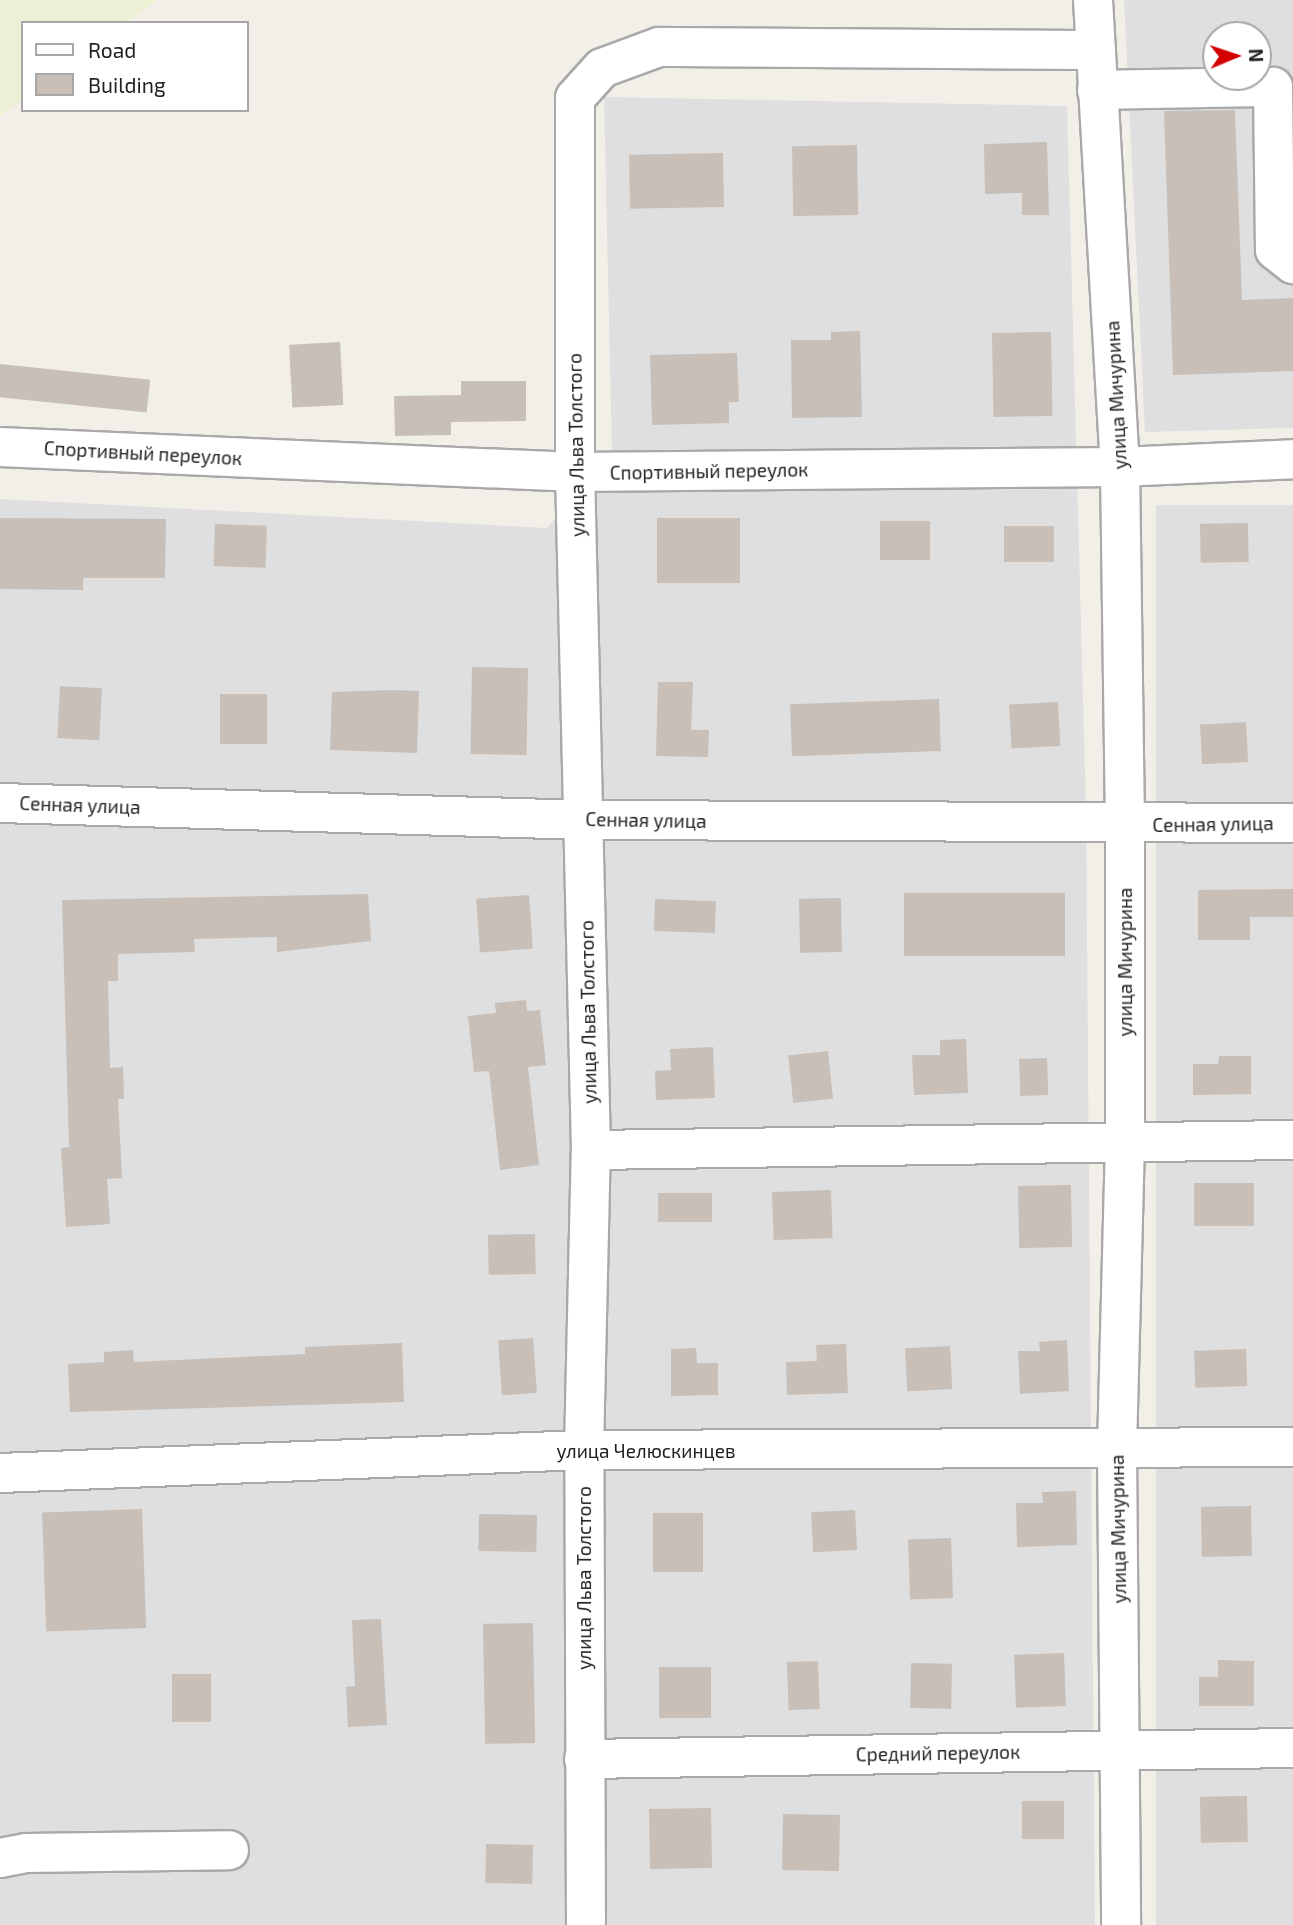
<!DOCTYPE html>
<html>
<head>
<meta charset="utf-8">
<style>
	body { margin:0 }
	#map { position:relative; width:1293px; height:1925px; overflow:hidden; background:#f2efe9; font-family:"Exo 2",sans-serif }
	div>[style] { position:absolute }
	.residential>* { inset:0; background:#e0dfdf; transform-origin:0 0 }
	.farmland>* { inset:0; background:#eef0d5 }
	.building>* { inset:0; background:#c7bfb8; transform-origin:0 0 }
	.roads { filter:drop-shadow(2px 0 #a9a9a9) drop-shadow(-2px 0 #a9a9a9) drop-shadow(0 2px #a9a9a9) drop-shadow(0 -2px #a9a9a9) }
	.minor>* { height:38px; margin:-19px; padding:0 19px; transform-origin:19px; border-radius:19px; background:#fff }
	span { translate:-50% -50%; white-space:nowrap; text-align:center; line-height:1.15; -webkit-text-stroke:5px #fff; paint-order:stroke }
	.street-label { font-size:19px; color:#222 }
	.legend { position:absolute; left:21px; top:21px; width:228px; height:91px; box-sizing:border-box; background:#fff; border:2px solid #a7a7a7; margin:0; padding:9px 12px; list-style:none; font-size:21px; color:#222 }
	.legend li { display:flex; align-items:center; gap:14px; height:35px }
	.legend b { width:35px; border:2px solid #a7a7a7 }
	.north { position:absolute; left:1202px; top:21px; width:70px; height:70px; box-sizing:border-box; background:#fff; border:2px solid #a7a7a7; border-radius:50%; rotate:88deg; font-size:19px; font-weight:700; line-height:28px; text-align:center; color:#222 }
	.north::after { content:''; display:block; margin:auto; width:24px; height:32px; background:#d40000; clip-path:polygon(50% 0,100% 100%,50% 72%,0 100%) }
</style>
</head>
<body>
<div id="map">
	<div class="residential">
		<div style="clip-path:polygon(evenodd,1124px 0,1293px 0,1293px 428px,1145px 432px,1124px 0,1216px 35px,1258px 35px,1258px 77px,1216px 77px,1216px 35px)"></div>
		<div style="clip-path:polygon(604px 97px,1067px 106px,1086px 809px,1095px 1925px,0 1925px,0 499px,547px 528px,612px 454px)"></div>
		<div style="left:1293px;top:505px;width:1420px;height:137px;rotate:90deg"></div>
	</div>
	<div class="farmland">
		<div style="clip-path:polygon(0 0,157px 0,127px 23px,23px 23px,23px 99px,0 116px)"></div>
	</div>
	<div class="building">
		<div style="clip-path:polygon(1235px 110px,1242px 300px,1293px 298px,1293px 371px,1173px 375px,1164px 111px)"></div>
		<div style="clip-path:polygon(1047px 142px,1049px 215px,1022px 215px,1022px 193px,985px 194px,984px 144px)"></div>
		<div style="left:857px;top:145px;width:70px;height:65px;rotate:89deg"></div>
		<div style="left:723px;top:153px;width:54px;height:94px;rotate:89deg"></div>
		<div style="clip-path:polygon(860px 331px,862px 417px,792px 418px,791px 340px,831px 340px,831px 332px)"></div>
		<div style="left:1051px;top:332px;width:84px;height:59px;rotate:89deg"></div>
		<div style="left:340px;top:342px;width:63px;height:51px;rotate:87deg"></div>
		<div style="clip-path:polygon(737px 353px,739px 402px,729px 402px,729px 423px,652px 425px,650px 355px)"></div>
		<div style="left:0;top:364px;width:151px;height:33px;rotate:6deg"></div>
		<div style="clip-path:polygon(461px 381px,526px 381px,526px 421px,451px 422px,451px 435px,395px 436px,394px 396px,461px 395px)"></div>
		<div style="clip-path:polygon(0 518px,166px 519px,165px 578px,83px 578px,83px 590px,0 589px)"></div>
		<div style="left:740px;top:518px;width:65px;height:83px;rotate:90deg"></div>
		<div style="left:880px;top:521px;width:50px;height:39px"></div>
		<div style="left:1248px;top:523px;width:39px;height:48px;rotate:89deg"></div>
		<div style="left:215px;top:524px;width:52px;height:42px;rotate:2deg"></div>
		<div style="left:1004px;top:526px;width:50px;height:36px"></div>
		<div style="left:472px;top:667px;width:56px;height:87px;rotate:1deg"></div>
		<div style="clip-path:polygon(658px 682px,693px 682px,691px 730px,709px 730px,708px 757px,656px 756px)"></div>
		<div style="left:60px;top:686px;width:42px;height:52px;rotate:3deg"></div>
		<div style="clip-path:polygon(392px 690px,419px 691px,417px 753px,330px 750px,332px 692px)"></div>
		<div style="left:220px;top:694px;width:47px;height:50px"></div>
		<div style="left:939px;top:699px;width:52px;height:149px;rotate:88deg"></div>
		<div style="left:1058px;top:702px;width:44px;height:49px;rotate:87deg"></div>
		<div style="left:1246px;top:722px;width:40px;height:46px;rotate:87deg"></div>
		<div style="clip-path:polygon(1293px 889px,1293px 917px,1250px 917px,1250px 940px,1198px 940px,1198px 890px)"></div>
		<div style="left:904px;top:893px;width:161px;height:63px"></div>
		<div style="clip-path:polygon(368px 894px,371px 941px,277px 952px,277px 937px,194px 939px,195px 952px,118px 954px,118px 981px,108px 981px,110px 1068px,123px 1067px,124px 1099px,118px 1099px,122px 1178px,107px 1179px,110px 1224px,66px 1227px,61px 1148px,69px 1147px,62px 900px)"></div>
		<div style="left:529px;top:895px;width:54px;height:53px;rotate:86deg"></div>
		<div style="left:841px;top:898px;width:54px;height:42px;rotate:89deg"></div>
		<div style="left:655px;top:899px;width:61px;height:32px;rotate:2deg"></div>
		<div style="clip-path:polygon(526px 1000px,527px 1011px,540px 1010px,546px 1065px,528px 1067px,539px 1165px,500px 1170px,489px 1071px,474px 1072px,468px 1016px,496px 1013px,495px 1003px)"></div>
		<div style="clip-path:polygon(966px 1039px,968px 1093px,914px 1095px,912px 1055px,940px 1055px,940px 1040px)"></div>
		<div style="clip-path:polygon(713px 1047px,715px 1098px,656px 1100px,655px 1071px,671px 1070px,670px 1049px)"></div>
		<div style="left:828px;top:1051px;width:48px;height:40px;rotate:84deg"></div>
		<div style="clip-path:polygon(1219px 1056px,1251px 1056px,1251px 1094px,1193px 1095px,1193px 1064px,1218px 1064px)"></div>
		<div style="left:1047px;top:1058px;width:37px;height:28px;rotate:88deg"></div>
		<div style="left:1194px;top:1183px;width:60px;height:43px"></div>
		<div style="left:1071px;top:1185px;width:62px;height:53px;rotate:89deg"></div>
		<div style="left:831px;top:1190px;width:48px;height:59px;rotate:88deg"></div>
		<div style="left:658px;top:1193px;width:54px;height:29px"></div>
		<div style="left:535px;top:1234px;width:40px;height:47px;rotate:89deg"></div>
		<div style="left:533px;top:1338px;width:55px;height:35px;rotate:86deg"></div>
		<div style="clip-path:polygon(1067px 1340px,1069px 1391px,1020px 1394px,1018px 1351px,1040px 1351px,1039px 1342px)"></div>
		<div style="clip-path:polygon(402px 1343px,404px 1402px,70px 1412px,68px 1364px,104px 1362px,104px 1352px,133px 1350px,134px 1362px,305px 1354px,305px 1347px)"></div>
		<div style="clip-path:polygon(846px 1344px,848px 1393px,787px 1395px,786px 1362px,817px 1361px,816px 1345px)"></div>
		<div style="left:950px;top:1346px;width:43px;height:45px;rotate:87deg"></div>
		<div style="clip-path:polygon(696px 1348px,697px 1363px,718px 1363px,718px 1395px,671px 1396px,671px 1349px)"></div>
		<div style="left:1246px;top:1349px;width:37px;height:52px;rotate:88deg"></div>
		<div style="clip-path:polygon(1076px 1491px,1077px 1545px,1017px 1547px,1016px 1503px,1043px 1503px,1042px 1492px)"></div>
		<div style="left:1251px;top:1506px;width:50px;height:50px;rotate:89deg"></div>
		<div style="left:142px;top:1509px;width:119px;height:100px;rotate:88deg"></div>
		<div style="left:855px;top:1510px;width:40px;height:44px;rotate:87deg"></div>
		<div style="left:703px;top:1513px;width:59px;height:50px;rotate:90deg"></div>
		<div style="left:479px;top:1514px;width:58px;height:37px;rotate:1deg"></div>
		<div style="left:951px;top:1538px;width:60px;height:43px;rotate:88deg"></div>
		<div style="clip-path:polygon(381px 1619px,387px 1725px,348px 1727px,346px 1687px,355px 1686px,352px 1620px)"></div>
		<div style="left:533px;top:1623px;width:120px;height:50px;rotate:89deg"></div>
		<div style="left:1064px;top:1653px;width:53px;height:50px;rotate:88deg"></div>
		<div style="clip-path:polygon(1218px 1660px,1254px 1661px,1254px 1706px,1199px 1706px,1199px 1677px,1218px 1677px)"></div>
		<div style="left:818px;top:1661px;width:48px;height:31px;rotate:88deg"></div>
		<div style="left:911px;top:1663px;width:41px;height:45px;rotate:1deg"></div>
		<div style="left:711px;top:1667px;width:51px;height:52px;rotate:90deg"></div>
		<div style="left:172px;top:1674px;width:39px;height:48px"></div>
		<div style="left:1247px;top:1796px;width:46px;height:47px;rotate:89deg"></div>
		<div style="left:1064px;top:1801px;width:38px;height:42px;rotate:90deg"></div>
		<div style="left:711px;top:1808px;width:60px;height:62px;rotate:89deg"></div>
		<div style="left:783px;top:1814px;width:57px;height:56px;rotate:1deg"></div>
		<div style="left:486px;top:1844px;width:47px;height:39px;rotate:1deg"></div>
	</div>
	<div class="roads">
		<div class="minor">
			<div style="left:1093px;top:0;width:468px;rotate:86.7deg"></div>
			<div style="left:1120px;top:467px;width:358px;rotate:89.2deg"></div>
			<div style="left:1125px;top:825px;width:317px;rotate:90deg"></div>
			<div style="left:1125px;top:1142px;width:308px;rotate:91.5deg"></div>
			<div style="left:1117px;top:1450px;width:475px;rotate:89.5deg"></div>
			<div style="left:1097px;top:90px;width:176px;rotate:-1deg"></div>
			<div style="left:1273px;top:87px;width:163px;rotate:89.3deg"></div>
			<div style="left:1275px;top:250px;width:23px;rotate:38deg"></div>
			<div style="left:0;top:447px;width:576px;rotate:2.49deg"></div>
			<div style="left:575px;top:472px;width:545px;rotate:-0.53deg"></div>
			<div style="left:1120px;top:467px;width:173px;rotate:-2.6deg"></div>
			<div style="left:0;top:803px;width:585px;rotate:1.66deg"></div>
			<div style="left:585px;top:820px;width:708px;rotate:0.24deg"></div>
			<div style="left:591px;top:1150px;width:702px;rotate:-0.82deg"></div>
			<div style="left:0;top:1473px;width:584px;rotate:-2.26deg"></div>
			<div style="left:584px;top:1450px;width:709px;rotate:-0.24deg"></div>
			<div style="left:584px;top:1759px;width:709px;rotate:-0.89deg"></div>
			<div style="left:0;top:1858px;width:26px;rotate:-11deg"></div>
			<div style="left:26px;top:1853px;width:203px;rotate:-0.8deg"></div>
			<div style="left:586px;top:1925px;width:475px;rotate:-90.2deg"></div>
			<div style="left:584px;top:1450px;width:300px;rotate:-88.7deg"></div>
			<div style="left:591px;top:1150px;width:678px;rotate:-91.35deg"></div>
			<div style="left:575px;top:472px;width:374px;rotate:-90deg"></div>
			<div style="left:575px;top:98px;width:40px;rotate:-48deg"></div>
			<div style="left:602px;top:68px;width:61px;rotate:-20.2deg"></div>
			<div style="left:659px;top:47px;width:437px;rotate:0.4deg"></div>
		</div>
	</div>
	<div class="street-label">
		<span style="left:1116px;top:395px;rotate:-93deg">улица Мичурина</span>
		<span style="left:576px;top:445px;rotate:-91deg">улица Льва Толстого</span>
		<span style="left:143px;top:453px;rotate:3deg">Спортивный переулок</span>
		<span style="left:709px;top:471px;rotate:-1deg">Спортивный переулок</span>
		<span style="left:80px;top:805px;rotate:2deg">Сенная улица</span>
		<span style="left:646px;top:820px;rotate:1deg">Сенная улица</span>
		<span style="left:1213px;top:824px;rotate:-1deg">Сенная улица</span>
		<span style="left:1125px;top:962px;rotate:-90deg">улица Мичурина</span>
		<span style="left:588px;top:1012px;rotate:-91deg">улица Льва Толстого</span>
		<span style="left:646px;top:1451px">улица Челюскинцев</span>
		<span style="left:1118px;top:1529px;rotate:-91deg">улица Мичурина</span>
		<span style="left:584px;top:1578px;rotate:-90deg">улица Льва Толстого</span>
		<span style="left:938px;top:1753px;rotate:-1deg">Средний переулок</span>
	</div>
	<ul class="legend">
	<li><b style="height:9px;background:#fff"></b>Road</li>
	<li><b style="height:19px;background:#c7bfb8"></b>Building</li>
	</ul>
	<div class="north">N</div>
</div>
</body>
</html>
